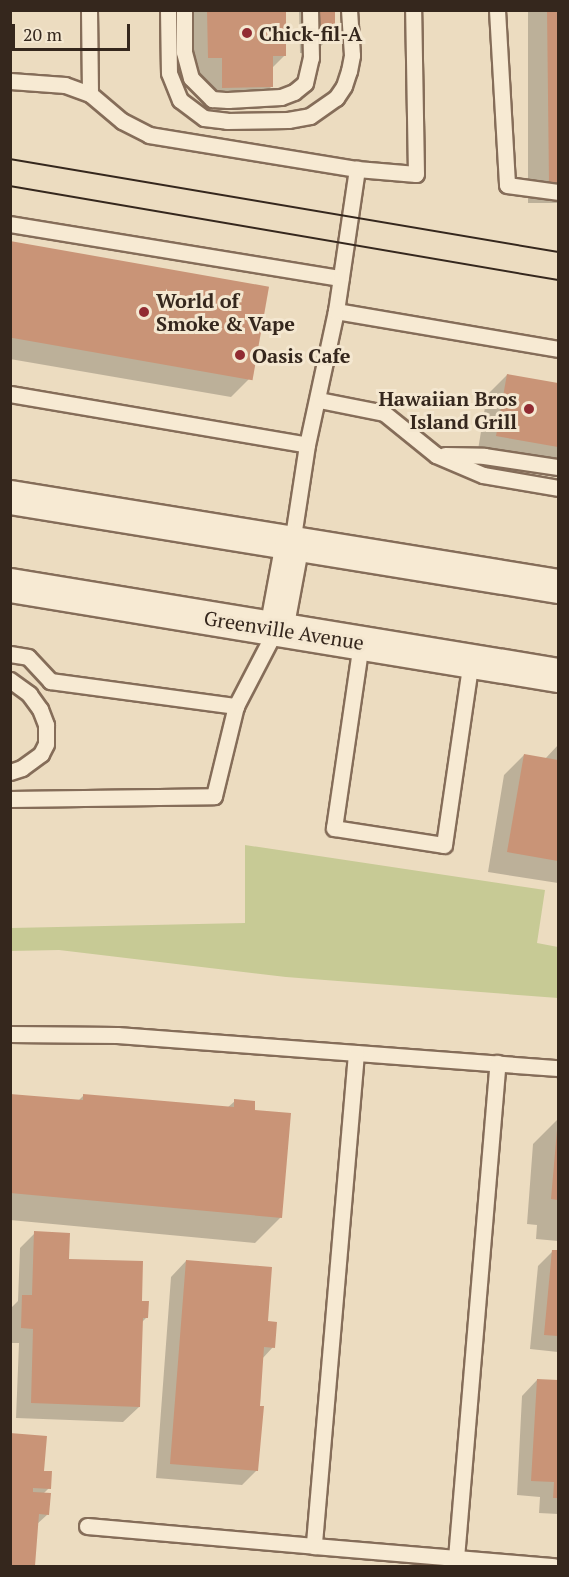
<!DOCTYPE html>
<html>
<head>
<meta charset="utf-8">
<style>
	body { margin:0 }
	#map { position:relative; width:569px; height:1577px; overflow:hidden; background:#ecdcc0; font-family:"PT Serif",serif }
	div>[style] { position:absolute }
	.green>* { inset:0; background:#c7ca95 }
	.shadow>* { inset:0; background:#0003; transform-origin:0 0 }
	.building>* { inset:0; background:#c99477; transform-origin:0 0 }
	.roads { filter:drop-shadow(2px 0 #856d59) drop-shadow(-2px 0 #856d59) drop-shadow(0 2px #856d59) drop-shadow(0 -2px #856d59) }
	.service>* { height:15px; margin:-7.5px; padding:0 7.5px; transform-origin:7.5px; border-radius:7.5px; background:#f7ead3 }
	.secondary>* { height:33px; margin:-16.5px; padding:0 16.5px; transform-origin:16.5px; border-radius:16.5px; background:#f7ead3 }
	.tram>* { height:1.5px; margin:-0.75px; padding:0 0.75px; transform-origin:0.75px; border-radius:0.75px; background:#35271d }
	.dots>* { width:16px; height:16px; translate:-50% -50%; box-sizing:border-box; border:3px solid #f4e7d0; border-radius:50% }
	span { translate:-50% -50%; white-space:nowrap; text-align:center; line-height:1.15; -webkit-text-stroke:6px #f4e7d0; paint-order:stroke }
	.poi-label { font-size:20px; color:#35271d; font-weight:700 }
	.left { translate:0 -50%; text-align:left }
	.right { translate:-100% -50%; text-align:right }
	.street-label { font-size:20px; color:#35271d }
	.frame { position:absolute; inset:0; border:12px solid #35271d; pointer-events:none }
	.scale { position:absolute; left:12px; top:24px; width:118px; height:27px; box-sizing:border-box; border:3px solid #35271d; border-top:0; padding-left:8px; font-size:18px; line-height:21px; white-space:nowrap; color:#35271d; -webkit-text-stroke:4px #f4e7d0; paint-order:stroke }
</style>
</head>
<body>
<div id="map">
	<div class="green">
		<div style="clip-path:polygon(245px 845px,545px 890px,537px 943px,558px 947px,558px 998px,286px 977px,59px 950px,11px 951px,11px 928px,245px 923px)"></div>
	</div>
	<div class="shadow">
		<div style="clip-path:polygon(188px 10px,284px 10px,285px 55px,271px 69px,272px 86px,252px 106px,203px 107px,202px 77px,189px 78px)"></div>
		<div style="clip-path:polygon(299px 10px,333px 10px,334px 33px,314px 53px,300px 53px)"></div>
		<div style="left:528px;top:10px;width:30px;height:193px"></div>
		<div style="clip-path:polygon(10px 243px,251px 377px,231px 397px,10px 359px)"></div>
		<div style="clip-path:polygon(507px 375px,558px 384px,558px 470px,477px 456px,487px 395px)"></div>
		<div style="clip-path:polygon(558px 745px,558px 883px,488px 872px,504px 775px,524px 755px,545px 759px)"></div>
		<div style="clip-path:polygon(10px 1095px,78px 1101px,84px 1095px,227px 1108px,235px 1101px,253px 1111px,281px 1217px,255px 1243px,10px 1220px)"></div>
		<div style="clip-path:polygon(558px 1119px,558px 1241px,536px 1239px,537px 1225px,527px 1224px,533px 1144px)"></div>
		<div style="clip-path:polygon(35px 1233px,146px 1318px,141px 1323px,139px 1407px,123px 1422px,16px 1418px,19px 1343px,10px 1343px,10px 1309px,18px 1301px,20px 1248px)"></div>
		<div style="clip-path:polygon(553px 1251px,558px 1252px,558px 1352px,530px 1349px,538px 1266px)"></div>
		<div style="clip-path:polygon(186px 1261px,266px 1323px,273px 1347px,262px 1359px,257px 1470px,242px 1485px,156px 1478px,171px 1277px)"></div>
		<div style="clip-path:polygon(537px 1380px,558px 1382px,558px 1514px,539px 1513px,540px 1497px,517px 1495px,522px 1396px)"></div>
		<div style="clip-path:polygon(10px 1435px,43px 1472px,49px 1488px,43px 1494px,48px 1514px,36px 1525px,33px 1566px,10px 1566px)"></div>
	</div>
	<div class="building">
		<div style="clip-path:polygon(207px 10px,286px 10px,286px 56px,273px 56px,273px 87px,222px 88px,222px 58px,208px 58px)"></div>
		<div style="left:319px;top:10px;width:16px;height:24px"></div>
		<div style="clip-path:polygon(547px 10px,558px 10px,558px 183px,549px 184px)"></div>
		<div style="left:10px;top:241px;width:263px;height:95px;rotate:10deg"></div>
		<div style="clip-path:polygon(507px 374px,558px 383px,558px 447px,496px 436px)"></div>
		<div style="clip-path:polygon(524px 754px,558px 760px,558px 861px,507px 852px)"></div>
		<div style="clip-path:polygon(10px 1094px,83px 1100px,83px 1094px,234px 1107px,234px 1099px,255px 1101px,255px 1110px,291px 1113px,282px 1218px,10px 1193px)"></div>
		<div style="clip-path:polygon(557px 1130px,558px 1130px,558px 1200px,551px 1199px)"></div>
		<div style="clip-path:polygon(34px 1231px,70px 1233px,69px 1259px,143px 1261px,142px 1301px,149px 1301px,148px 1318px,143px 1318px,140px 1407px,31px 1403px,33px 1329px,21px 1328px,22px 1295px,32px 1295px)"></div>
		<div style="clip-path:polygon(552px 1250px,558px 1250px,558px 1336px,544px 1335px)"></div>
		<div style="clip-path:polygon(186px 1260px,272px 1267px,268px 1321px,277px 1322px,275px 1348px,264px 1347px,260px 1406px,264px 1406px,258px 1471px,170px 1464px)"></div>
		<div style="clip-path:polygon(537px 1379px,558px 1380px,558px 1498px,553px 1498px,554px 1482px,531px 1481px)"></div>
		<div style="clip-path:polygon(10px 1433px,47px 1436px,44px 1471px,52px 1471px,51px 1489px,33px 1488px,33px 1492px,51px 1493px,49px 1515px,39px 1514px,35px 1566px,10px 1566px)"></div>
	</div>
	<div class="roads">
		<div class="service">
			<div style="left:89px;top:10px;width:84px;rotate:89.3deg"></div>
			<div style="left:168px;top:10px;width:63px;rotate:89.1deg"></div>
			<div style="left:169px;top:73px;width:29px;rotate:68deg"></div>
			<div style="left:180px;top:100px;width:30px;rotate:37deg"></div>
			<div style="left:204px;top:118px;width:23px;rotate:7deg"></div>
			<div style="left:227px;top:121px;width:61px;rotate:-0.9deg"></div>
			<div style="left:288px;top:120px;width:22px;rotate:-10deg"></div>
			<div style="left:310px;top:116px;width:32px;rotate:-35deg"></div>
			<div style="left:336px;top:98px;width:14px;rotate:-56deg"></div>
			<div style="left:344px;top:86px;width:16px;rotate:-72deg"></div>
			<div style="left:349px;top:71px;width:16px;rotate:-79deg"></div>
			<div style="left:352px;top:55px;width:45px;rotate:-93.8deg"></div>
			<div style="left:184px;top:10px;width:42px;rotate:90deg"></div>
			<div style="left:184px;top:52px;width:27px;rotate:75deg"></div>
			<div style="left:191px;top:78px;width:30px;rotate:45deg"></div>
			<div style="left:212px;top:99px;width:16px;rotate:4deg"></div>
			<div style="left:228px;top:100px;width:53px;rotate:-3.2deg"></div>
			<div style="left:281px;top:97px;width:14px;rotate:-21deg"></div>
			<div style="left:294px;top:92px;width:14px;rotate:-39deg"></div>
			<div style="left:305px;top:83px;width:26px;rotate:-77deg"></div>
			<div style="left:311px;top:58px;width:48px;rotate:-91.2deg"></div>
			<div style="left:497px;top:10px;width:175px;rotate:86.7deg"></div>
			<div style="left:507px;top:185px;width:51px;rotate:7.8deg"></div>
			<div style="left:10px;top:81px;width:55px;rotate:4.2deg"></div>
			<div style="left:65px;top:85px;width:27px;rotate:20deg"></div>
			<div style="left:90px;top:94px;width:42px;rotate:40.2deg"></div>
			<div style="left:122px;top:121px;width:30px;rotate:27deg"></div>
			<div style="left:149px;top:135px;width:211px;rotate:9.3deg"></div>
			<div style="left:357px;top:169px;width:59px;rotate:4.8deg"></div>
			<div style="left:416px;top:174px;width:164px;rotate:-91deg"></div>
			<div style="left:10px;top:224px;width:335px;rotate:9.3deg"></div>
			<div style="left:336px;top:311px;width:225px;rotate:9.7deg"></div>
			<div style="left:10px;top:394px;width:301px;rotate:9.7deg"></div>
			<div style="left:319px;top:400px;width:66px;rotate:11.3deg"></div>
			<div style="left:384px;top:413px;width:67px;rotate:38.9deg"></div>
			<div style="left:436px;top:455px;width:51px;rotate:23.1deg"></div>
			<div style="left:483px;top:475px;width:76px;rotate:9.8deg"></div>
			<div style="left:445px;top:455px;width:39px;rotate:1deg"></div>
			<div style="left:484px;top:456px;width:75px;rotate:8.5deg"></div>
			<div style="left:292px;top:543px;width:99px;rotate:-81.3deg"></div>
			<div style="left:307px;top:445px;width:137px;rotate:-77.8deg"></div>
			<div style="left:336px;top:311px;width:144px;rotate:-81.6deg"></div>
			<div style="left:361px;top:643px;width:187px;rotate:98.3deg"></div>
			<div style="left:334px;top:828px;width:111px;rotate:8.8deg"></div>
			<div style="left:444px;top:845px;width:187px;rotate:-81.7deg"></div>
			<div style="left:10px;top:654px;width:18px;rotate:9deg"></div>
			<div style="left:28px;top:657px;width:33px;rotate:47deg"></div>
			<div style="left:50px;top:681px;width:188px;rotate:7.7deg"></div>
			<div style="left:10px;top:680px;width:24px;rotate:36deg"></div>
			<div style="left:29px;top:694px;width:19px;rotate:54deg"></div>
			<div style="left:40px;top:709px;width:17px;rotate:69deg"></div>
			<div style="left:46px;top:725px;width:19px;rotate:90deg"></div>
			<div style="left:46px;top:744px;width:11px;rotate:117deg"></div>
			<div style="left:41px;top:754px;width:24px;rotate:144deg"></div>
			<div style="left:22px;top:768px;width:13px;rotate:162deg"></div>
			<div style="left:10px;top:799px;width:204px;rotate:-0.8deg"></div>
			<div style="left:214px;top:796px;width:93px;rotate:-76.3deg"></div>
			<div style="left:236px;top:706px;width:87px;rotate:-62.5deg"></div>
			<div style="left:10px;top:1034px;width:107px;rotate:0.5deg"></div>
			<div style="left:117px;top:1035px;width:442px;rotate:4.3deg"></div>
			<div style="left:356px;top:1053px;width:495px;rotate:94.9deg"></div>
			<div style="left:314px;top:1546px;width:241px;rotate:4.8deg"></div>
			<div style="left:87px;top:1526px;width:228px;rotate:5deg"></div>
			<div style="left:456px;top:1558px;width:497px;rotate:-85.2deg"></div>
		</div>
		<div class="secondary">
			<div style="left:10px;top:497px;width:555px;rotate:9.22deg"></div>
			<div style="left:10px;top:585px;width:555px;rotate:9.33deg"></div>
			<div style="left:276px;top:629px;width:87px;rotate:-79.5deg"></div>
		</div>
	</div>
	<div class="tram">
		<div style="left:10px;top:159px;width:556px;rotate:9.63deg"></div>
		<div style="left:10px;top:186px;width:556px;rotate:9.73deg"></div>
	</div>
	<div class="dots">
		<div style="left:247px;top:33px;background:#912b32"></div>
		<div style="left:144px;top:312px;background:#912b32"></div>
		<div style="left:240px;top:355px;background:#912b32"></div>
		<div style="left:529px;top:409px;background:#912b32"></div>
	</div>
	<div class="poi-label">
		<span class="left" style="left:259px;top:33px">Chick-fil-A</span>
		<span class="left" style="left:156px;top:312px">World of<br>Smoke &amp; Vape</span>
		<span class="left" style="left:252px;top:355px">Oasis Cafe</span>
		<span class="right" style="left:517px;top:410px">Hawaiian Bros<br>Island Grill</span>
	</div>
	<div class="street-label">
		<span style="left:284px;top:630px;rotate:9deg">Greenville Avenue</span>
	</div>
	<div class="frame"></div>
	<div class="scale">20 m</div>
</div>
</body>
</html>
